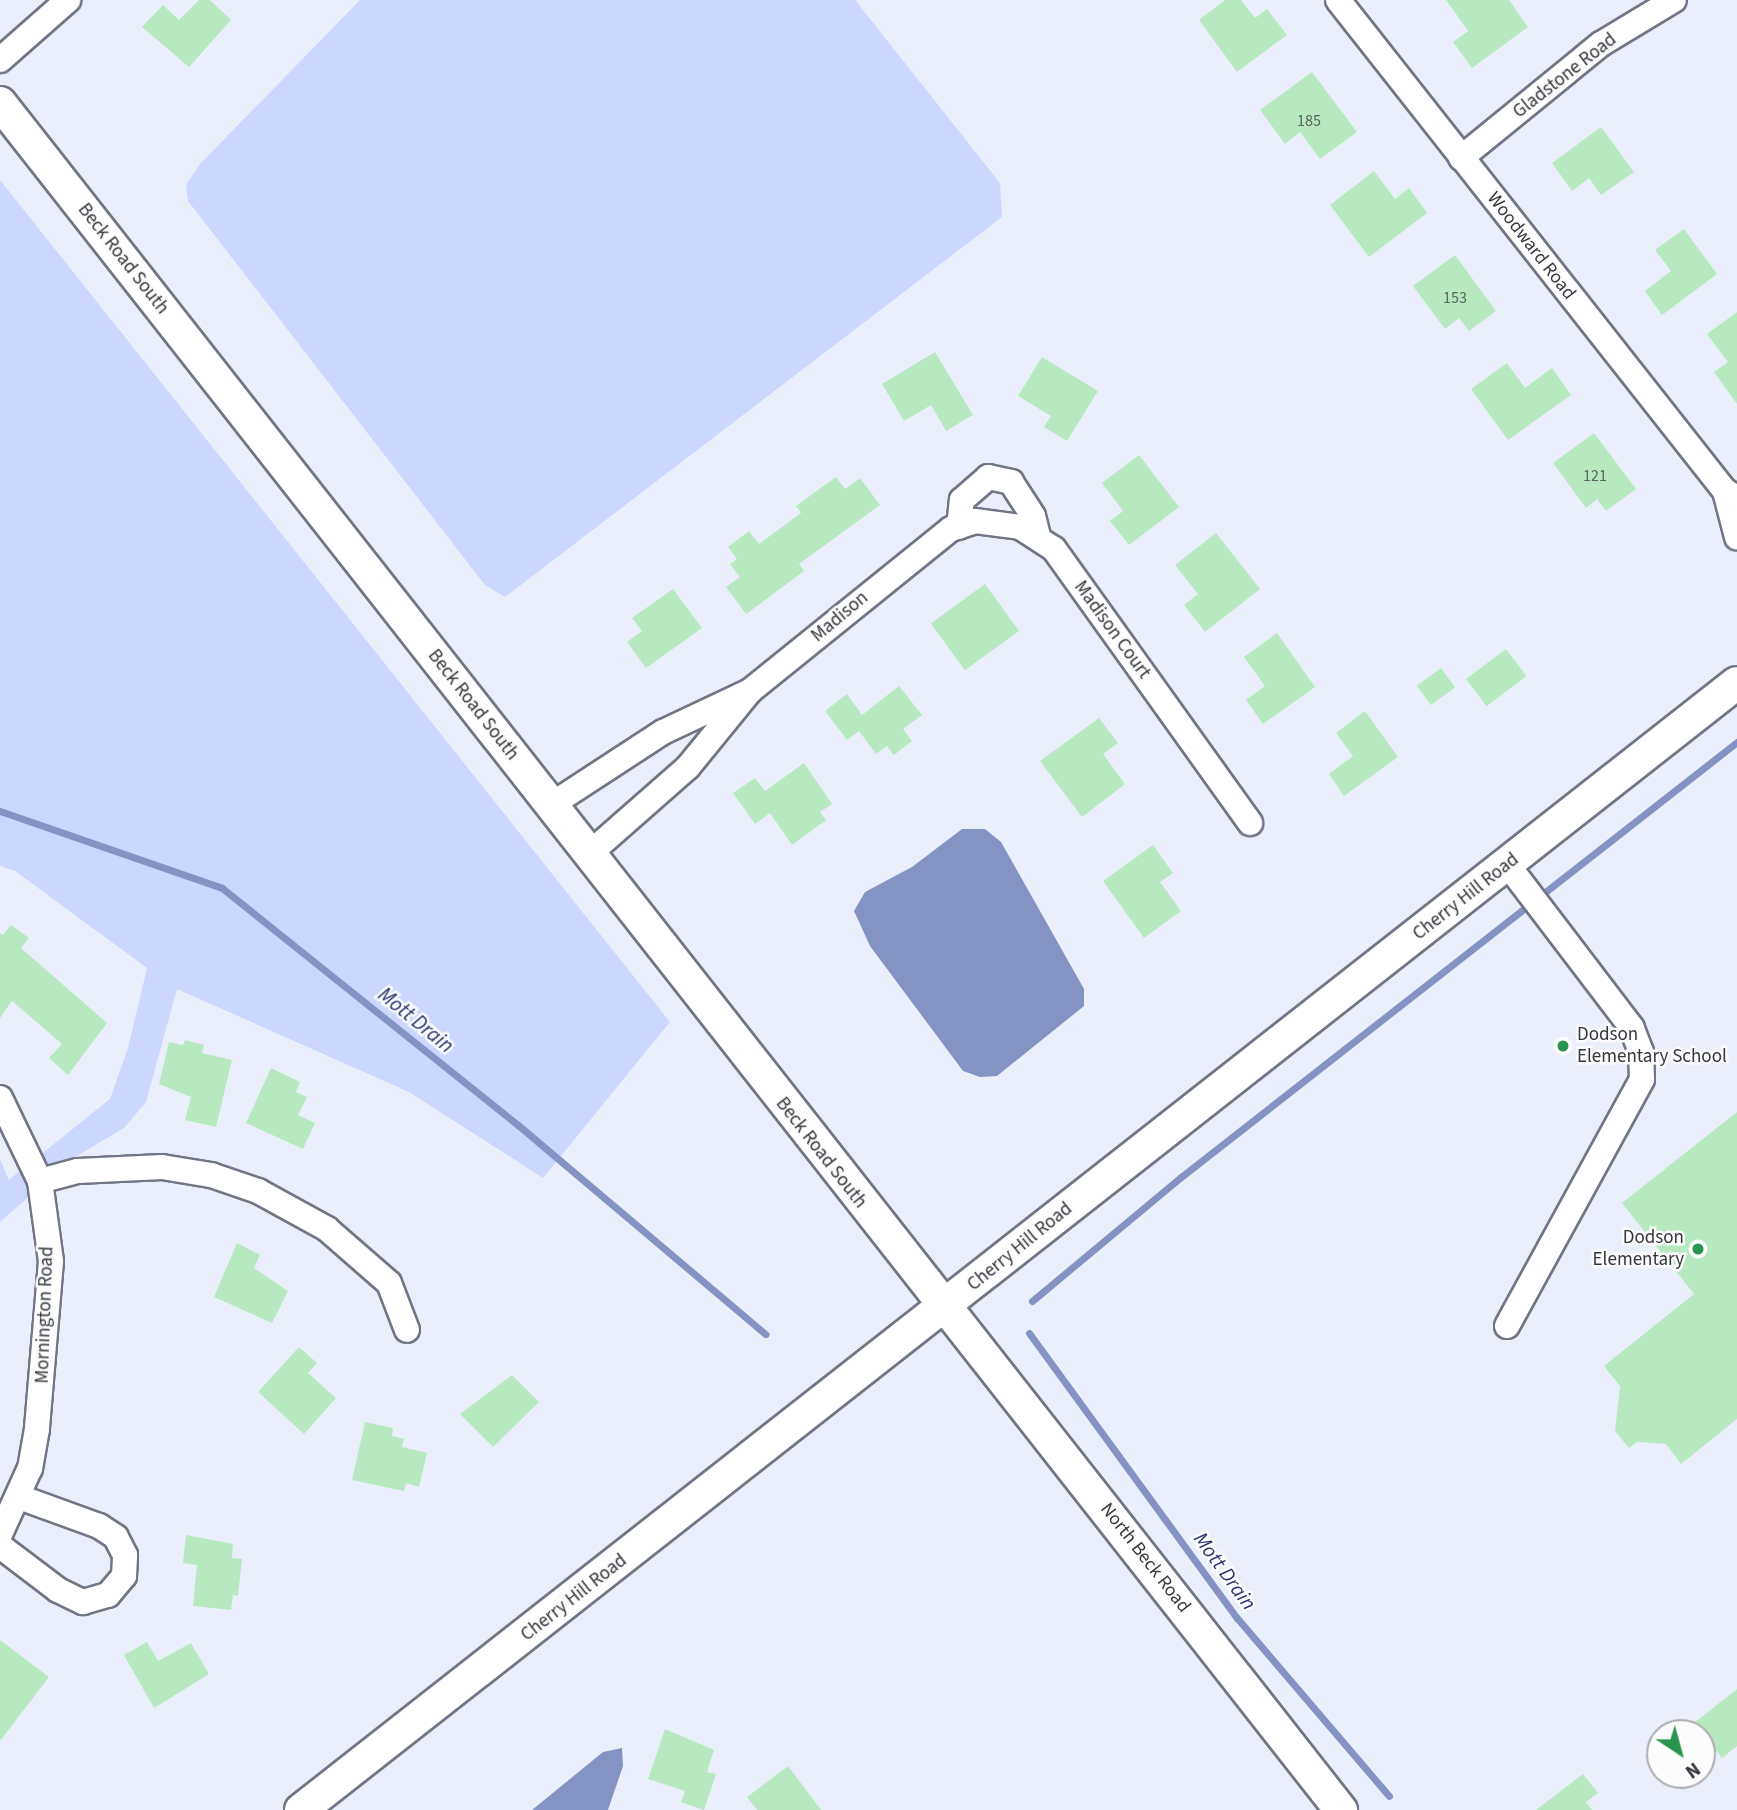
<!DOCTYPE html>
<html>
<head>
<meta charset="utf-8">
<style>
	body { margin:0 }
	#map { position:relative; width:1737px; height:1810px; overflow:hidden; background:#ebeffc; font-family:"Source Sans 3",sans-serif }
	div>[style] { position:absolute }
	.green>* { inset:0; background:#cbd7ff }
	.water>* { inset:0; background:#8592c4 }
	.stream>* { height:7px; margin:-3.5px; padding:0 3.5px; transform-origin:3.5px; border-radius:3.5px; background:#8592c4 }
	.building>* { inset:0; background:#b7e9c0; transform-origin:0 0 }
	.roads { filter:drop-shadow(2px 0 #717584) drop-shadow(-2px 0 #717584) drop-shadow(0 2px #717584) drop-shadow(0 -2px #717584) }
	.minor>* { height:24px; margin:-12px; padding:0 12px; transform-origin:12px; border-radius:12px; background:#fff }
	.major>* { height:32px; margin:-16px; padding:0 16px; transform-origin:16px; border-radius:16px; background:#fff }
	.dots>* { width:19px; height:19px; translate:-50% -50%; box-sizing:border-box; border:4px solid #fcfcfc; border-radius:50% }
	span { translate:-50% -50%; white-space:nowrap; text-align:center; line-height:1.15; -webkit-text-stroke:5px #fcfcfc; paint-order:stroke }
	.number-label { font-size:16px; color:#56645e }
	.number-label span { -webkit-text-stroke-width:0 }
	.street-label { font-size:19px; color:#35373d }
	.poi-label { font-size:19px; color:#35373d }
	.left { translate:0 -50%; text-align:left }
	.right { translate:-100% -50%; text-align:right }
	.water-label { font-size:21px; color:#293471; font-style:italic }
	.north { position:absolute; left:1646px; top:1719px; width:70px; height:70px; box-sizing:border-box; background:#fcfcfc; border:2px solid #acadb0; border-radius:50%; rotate:144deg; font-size:19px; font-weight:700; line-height:28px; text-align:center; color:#35373d }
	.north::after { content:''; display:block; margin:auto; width:24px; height:32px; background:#28944d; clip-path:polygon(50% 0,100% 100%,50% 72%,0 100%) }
</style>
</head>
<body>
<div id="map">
	<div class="green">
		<div style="clip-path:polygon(360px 0,855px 0,1000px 183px,1002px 217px,505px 597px,485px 585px,188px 201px,186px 185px,200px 164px)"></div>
		<div style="clip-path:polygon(0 180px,670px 1022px,543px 1178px,409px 1092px,177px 989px,146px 1102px,124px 1128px,72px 1159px,0 1222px,0 1159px,9px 1180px,110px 1099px,128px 1048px,147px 968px,15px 871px,0 866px)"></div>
	</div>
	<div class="water">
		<div style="clip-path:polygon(962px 829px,985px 829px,1001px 842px,1084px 989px,1084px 1006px,997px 1076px,980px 1077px,963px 1071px,870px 946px,854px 911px,865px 892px,912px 867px)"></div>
		<div style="clip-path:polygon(622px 1748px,623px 1766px,608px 1810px,532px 1810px,603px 1752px)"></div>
	</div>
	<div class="stream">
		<div style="left:0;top:811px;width:235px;rotate:19.1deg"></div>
		<div style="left:222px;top:888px;width:379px;rotate:38.7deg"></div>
		<div style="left:518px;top:1125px;width:324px;rotate:40.2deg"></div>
		<div style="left:1032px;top:1301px;width:194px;rotate:-39.8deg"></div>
		<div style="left:1181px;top:1177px;width:706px;rotate:-38.04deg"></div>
		<div style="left:1029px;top:1333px;width:353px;rotate:53.9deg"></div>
		<div style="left:1237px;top:1618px;width:234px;rotate:49.5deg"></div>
	</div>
	<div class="building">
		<div style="clip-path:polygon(199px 0,210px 0,231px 20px,189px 67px,142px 27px,163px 5px,179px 20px)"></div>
		<div style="clip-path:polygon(1225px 0,1241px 0,1255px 18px,1267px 9px,1287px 35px,1237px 72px,1199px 20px)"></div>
		<div style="clip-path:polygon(1446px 0,1509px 0,1528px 27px,1472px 68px,1453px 42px,1468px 31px)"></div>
		<div style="clip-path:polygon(1312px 72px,1357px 132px,1320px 159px,1300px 132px,1285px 144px,1260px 110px)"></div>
		<div style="clip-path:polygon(1601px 127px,1634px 172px,1601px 195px,1589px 178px,1572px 191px,1552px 163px)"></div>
		<div style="clip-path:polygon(1374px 171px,1395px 199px,1409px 188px,1427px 213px,1369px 257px,1330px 205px)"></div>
		<div style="clip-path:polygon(1684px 229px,1717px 274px,1662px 315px,1645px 291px,1671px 271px,1655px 250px)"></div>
		<div style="clip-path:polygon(1455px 255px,1496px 311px,1469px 331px,1459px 318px,1445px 329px,1413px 286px)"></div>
		<div style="clip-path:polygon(1737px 312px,1737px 404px,1714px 372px,1728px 362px,1707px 334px)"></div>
		<div style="clip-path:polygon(935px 352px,973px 415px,946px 431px,931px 405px,904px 421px,882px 384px)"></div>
		<div style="clip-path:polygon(1042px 357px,1098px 391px,1067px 441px,1044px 427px,1051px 416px,1018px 396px)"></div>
		<div style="clip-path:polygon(1507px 363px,1525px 388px,1552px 368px,1571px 395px,1508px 440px,1471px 389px)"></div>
		<div style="clip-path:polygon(1594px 433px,1636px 489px,1606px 511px,1597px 499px,1586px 508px,1553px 463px)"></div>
		<div style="clip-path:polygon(1139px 455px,1179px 507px,1129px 545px,1110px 521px,1123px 511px,1102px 483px)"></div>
		<div style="clip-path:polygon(836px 477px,845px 489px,860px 478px,880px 505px,799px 564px,804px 571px,746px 614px,726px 587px,740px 577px,730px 564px,737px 559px,728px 547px,749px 531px,759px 544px,801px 513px,796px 506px)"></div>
		<div style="clip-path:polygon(1216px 533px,1260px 589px,1205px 632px,1184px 605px,1198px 594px,1175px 565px)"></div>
		<div style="left:985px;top:584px;width:58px;height:67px;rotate:54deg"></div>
		<div style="clip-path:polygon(673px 589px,702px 628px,646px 668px,627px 642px,642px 631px,632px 618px)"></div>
		<div style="clip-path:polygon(1277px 633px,1315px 687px,1263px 724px,1246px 700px,1265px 686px,1244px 657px)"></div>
		<div style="left:1506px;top:649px;width:34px;height:50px;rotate:53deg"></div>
		<div style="left:1441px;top:668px;width:24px;height:30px;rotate:54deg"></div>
		<div style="clip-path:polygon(899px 686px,922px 715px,903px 729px,912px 741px,894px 755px,887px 746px,876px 754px,859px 731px,847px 740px,825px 711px,847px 694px,862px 715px)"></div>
		<div style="clip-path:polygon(1365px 711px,1398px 757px,1344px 796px,1329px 774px,1353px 756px,1336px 733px)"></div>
		<div style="clip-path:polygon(1099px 718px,1118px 743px,1103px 754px,1125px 784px,1082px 817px,1040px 761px)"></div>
		<div style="clip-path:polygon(804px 763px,832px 804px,820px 812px,826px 820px,792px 845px,770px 813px,755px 824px,733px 793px,755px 778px,765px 791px)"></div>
		<div style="clip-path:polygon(1153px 845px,1173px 873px,1160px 882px,1181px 911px,1144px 938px,1103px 881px)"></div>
		<div style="clip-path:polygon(11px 925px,29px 938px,21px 948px,107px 1023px,68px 1075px,49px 1058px,62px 1044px,12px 1001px,0 1018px,0 933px,3px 935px)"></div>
		<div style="clip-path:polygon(185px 1040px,204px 1045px,202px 1053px,232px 1060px,216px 1127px,185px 1120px,191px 1097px,159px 1084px,169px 1042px,183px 1045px)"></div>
		<div style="clip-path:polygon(271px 1068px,300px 1082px,296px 1092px,307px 1097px,298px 1115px,315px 1123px,303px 1149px,246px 1123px)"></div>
		<div style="clip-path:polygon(1737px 1112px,1737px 1419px,1681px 1464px,1666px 1444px,1637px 1442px,1629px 1448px,1615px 1431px,1620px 1386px,1604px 1366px,1694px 1294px,1622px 1203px)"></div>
		<div style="clip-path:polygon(237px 1243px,260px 1255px,254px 1268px,288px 1291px,272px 1323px,214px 1297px)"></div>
		<div style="clip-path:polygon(299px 1347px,317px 1363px,308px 1373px,336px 1398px,304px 1434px,258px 1392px)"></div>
		<div style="clip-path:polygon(512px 1375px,539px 1402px,493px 1447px,460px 1414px)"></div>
		<div style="clip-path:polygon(365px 1422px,393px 1428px,392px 1436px,404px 1439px,402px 1447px,427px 1453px,419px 1487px,406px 1483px,404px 1491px,352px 1480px)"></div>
		<div style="clip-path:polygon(186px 1535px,233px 1544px,232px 1558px,242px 1559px,238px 1596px,233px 1595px,231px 1610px,193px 1606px,197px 1565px,183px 1563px)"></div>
		<div style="clip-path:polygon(0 1640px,49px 1677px,0 1741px)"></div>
		<div style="clip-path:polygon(147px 1642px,158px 1661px,191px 1643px,209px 1674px,154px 1708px,124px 1655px)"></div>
		<div style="clip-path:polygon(1737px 1689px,1737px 1746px,1722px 1758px,1694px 1723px)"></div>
		<div style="clip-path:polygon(665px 1729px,714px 1750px,707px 1772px,716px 1774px,704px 1810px,681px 1802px,685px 1791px,648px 1779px)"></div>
		<div style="clip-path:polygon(788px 1766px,821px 1810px,757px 1810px,747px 1797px)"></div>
		<div style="clip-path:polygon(1583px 1774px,1598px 1793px,1586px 1802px,1592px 1810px,1536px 1810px)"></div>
	</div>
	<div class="roads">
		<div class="minor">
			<div style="left:1338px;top:0;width:625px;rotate:51.76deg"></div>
			<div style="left:1725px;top:491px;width:14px;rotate:30deg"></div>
			<div style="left:0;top:60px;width:91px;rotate:-41.4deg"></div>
			<div style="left:1461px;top:158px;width:181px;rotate:-39.2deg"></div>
			<div style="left:1601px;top:44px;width:85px;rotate:-31.1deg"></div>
			<div style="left:1725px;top:491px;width:48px;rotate:75.4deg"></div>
			<div style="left:959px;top:527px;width:27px;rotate:-84deg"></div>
			<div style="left:962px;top:500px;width:35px;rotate:-41deg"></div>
			<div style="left:988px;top:477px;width:24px;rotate:12deg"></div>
			<div style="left:1011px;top:482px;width:40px;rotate:57.1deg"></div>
			<div style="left:1033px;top:516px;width:21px;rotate:76deg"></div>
			<div style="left:750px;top:691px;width:258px;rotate:-38.9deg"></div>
			<div style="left:951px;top:529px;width:25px;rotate:-18deg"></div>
			<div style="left:975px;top:521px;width:45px;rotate:7.6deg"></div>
			<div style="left:1020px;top:527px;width:40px;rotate:32.9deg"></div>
			<div style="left:1054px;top:549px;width:337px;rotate:54.4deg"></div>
			<div style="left:551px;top:805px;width:134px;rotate:-33.1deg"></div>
			<div style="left:663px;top:732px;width:96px;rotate:-25.2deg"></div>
			<div style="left:750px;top:691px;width:98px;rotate:129.2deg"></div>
			<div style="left:688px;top:767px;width:132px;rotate:138.7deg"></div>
			<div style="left:0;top:1098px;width:92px;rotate:64.3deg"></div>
			<div style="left:40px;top:1181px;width:81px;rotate:82.2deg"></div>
			<div style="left:51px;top:1261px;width:169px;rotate:94.8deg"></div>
			<div style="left:37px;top:1429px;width:40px;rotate:100deg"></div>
			<div style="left:30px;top:1468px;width:72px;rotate:114.4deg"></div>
			<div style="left:40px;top:1181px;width:39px;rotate:-15deg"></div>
			<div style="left:78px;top:1171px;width:84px;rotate:-2.7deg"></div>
			<div style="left:162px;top:1167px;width:50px;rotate:9.3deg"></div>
			<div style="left:211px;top:1175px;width:50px;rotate:18.8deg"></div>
			<div style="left:258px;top:1191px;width:79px;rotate:28.8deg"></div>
			<div style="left:327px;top:1229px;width:82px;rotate:41.1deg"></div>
			<div style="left:389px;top:1283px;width:50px;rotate:69deg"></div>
			<div style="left:1507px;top:1326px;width:281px;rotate:-61.3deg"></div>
			<div style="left:1642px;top:1079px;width:27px;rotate:-92deg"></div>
			<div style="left:1641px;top:1052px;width:26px;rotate:-111deg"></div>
			<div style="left:1632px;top:1028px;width:205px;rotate:-127.3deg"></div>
			<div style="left:0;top:1546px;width:73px;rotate:37.2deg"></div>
			<div style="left:58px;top:1590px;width:28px;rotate:26deg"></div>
			<div style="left:83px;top:1602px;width:26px;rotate:-16deg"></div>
			<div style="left:108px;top:1595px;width:25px;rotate:-50deg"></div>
			<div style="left:124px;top:1576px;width:21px;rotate:-87deg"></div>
			<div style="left:125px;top:1555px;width:20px;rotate:-117deg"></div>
			<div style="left:116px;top:1537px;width:20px;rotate:-147deg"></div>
			<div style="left:99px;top:1526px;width:85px;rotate:-160.1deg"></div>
		</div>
		<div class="major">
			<div style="left:0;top:103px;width:2171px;rotate:51.85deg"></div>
			<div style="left:301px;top:1810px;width:1825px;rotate:-38.13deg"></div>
		</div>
	</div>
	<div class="dots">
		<div style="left:1563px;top:1046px;background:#28944d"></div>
		<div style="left:1698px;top:1249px;background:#28944d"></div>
	</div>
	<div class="number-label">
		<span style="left:1309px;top:121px">185</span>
		<span style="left:1455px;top:298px">153</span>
		<span style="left:1595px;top:476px">121</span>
	</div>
	<div class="street-label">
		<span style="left:1565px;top:76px;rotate:-38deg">Gladstone Road</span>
		<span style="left:1531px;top:246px;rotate:52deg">Woodward Road</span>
		<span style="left:123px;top:259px;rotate:52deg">Beck Road South</span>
		<span style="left:840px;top:617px;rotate:-40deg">Madison</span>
		<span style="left:1112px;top:630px;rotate:54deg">Madison Court</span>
		<span style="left:473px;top:705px;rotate:52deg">Beck Road South</span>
		<span style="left:1466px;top:897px;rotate:-38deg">Cherry Hill Road</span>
		<span style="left:821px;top:1153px;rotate:52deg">Beck Road South</span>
		<span style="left:1020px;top:1247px;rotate:-39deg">Cherry Hill Road</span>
		<span style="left:45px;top:1315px;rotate:-88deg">Mornington Road</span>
		<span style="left:1145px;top:1558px;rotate:52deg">North Beck Road</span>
		<span style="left:574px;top:1598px;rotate:-38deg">Cherry Hill Road</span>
	</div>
	<div class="poi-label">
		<span class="left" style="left:1577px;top:1046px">Dodson<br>Elementary School</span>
		<span class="right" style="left:1684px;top:1249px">Dodson<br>Elementary</span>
	</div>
	<div class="water-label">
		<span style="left:416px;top:1020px;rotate:39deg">Mott Drain</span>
		<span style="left:1225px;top:1571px;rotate:54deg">Mott Drain</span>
	</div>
	<div class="north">N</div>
</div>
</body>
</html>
